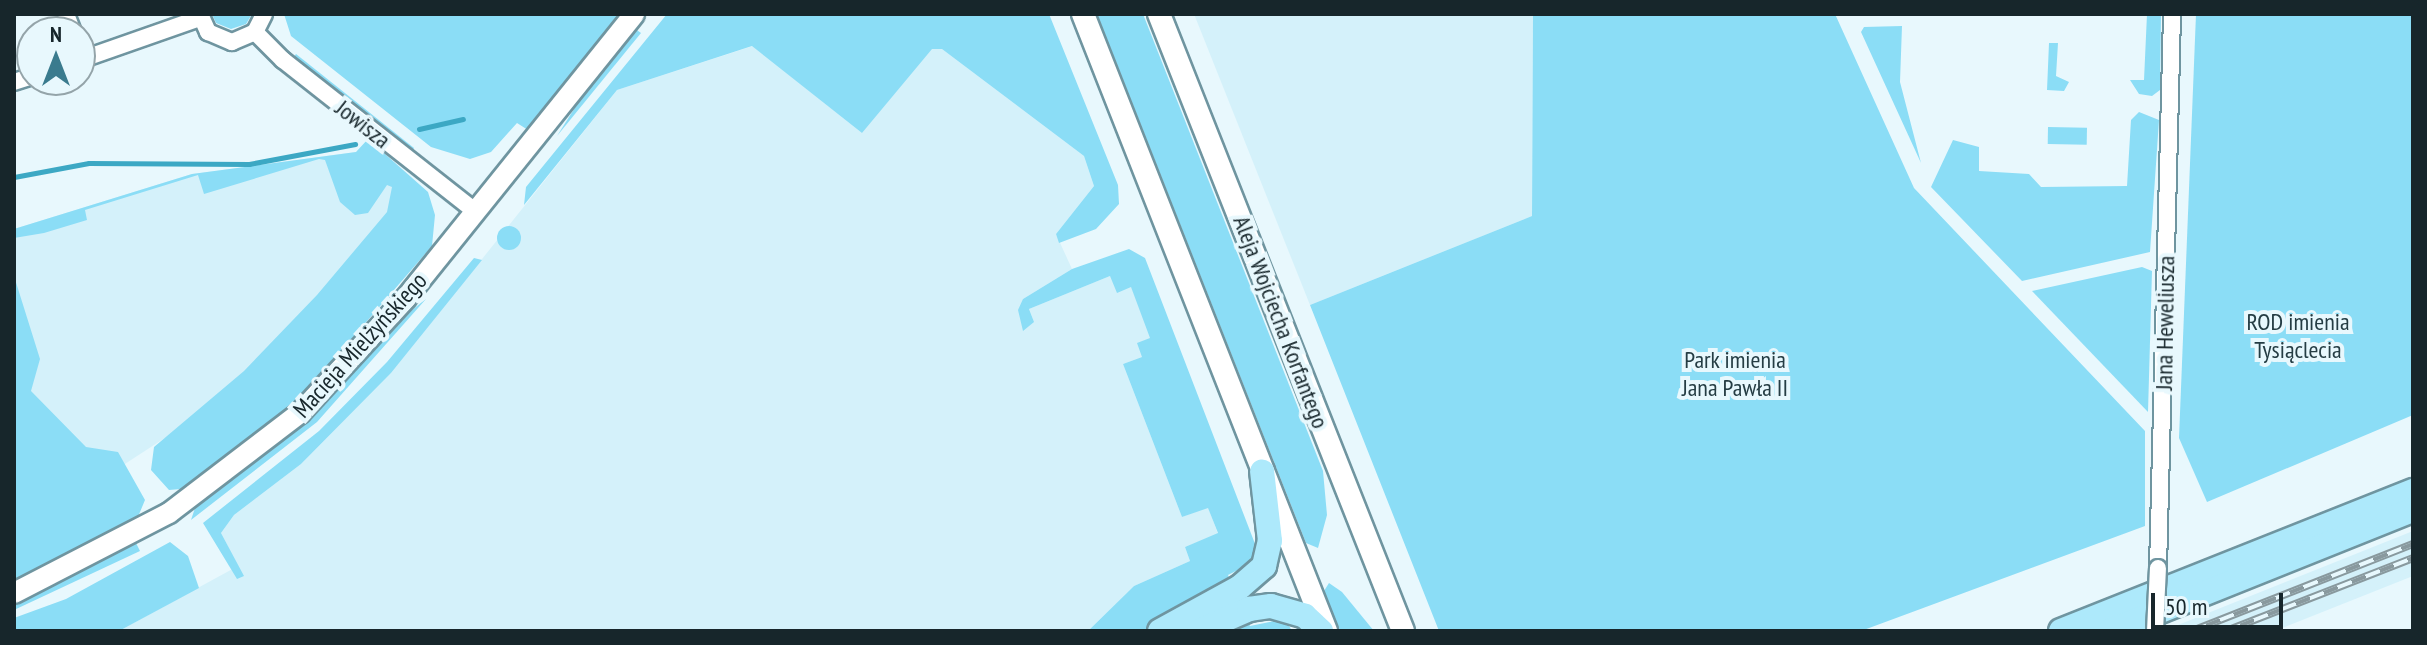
<!DOCTYPE html>
<html>
<head>
<meta charset="utf-8">
<style>
	body { margin:0 }
	#map { position:relative; width:2427px; height:645px; overflow:hidden; background:#e8f8fd; font-family:"PT Sans Narrow",sans-serif }
	div>[style] { position:absolute }
	.built>* { inset:0; background:#d4f1fa }
	.green>* { inset:0; background:#8bddf6; transform-origin:0 0 }
	.round { border-radius:50% }
	.stream>* { height:5px; margin:-2.5px; padding:0 2.5px; transform-origin:2.5px; border-radius:2.5px; background:#3ca8c4 }
	.roads { filter:drop-shadow(2px 0 #6f95a0) drop-shadow(-2px 0 #6f95a0) drop-shadow(0 2px #6f95a0) drop-shadow(0 -2px #6f95a0) }
	.minor>* { height:16px; margin:-8px; padding:0 8px; transform-origin:8px; border-radius:8px; background:#fff }
	.tertiary>* { height:20px; margin:-10px; padding:0 10px; transform-origin:10px; border-radius:10px; background:#fff }
	.secondary>* { height:22px; margin:-11px; padding:0 11px; transform-origin:11px; border-radius:11px; background:#fff }
	.primary>* { height:24px; margin:-12px; padding:0 12px; transform-origin:12px; border-radius:12px; background:#ade9fb }
	.rail>* { height:8px; margin-top:-4px; transform-origin:0; background:repeating-linear-gradient(90deg,#e8f8fd 0 15px,#89999e 0 30px); box-sizing:border-box; border-block:2px solid #89999e }
	.bridges { filter:drop-shadow(2px 0 #6f95a0) drop-shadow(-2px 0 #6f95a0) drop-shadow(0 2px #6f95a0) drop-shadow(0 -2px #6f95a0) }
	.minor-bridge>* { height:16px; margin:-8px; padding:0 8px; transform-origin:8px; border-radius:8px; background:#fff }
	span { translate:-50% -50%; white-space:nowrap; text-align:center; line-height:1.15; -webkit-text-stroke:8px #e8f8fd; paint-order:stroke }
	.street-label { font-size:24px; color:#17262b }
	.park-label { font-size:24px; color:#253d44 }
	.frame { position:absolute; inset:0; border:16px solid #17262b; pointer-events:none }
	.north { position:absolute; left:16px; top:16px; width:80px; height:80px; box-sizing:border-box; background:#e8f8fd; border:2px solid #94a4a9; border-radius:50%; rotate:0deg; font-size:22px; font-weight:700; line-height:32px; text-align:center; color:#17262b }
	.north::after { content:''; display:block; margin:auto; width:28px; height:36px; background:#3a7b8e; clip-path:polygon(50% 0,100% 100%,50% 72%,0 100%) }
	.scale { position:absolute; left:2151px; top:593px; width:132px; height:36px; box-sizing:border-box; border:4px solid #17262b; border-top:0; padding-left:10px; font-size:24px; line-height:28px; white-space:nowrap; color:#17262b; -webkit-text-stroke:6px #e8f8fd; paint-order:stroke }
</style>
</head>
<body>
<div id="map">
	<div class="built">
		<div style="clip-path:polygon(1194px 14px,1533px 14px,1532px 216px,1310px 305px)"></div>
		<div style="clip-path:polygon(753px 46px,862px 133px,932px 48px,942px 49px,1084px 156px,1094px 186px,1056px 234px,1072px 269px,1023px 299px,1034px 322px,1029px 309px,1110px 276px,1131px 286px,1151px 338px,1142px 357px,1123px 364px,1182px 517px,1208px 507px,1218px 534px,1185px 547px,1190px 561px,1134px 586px,1088px 631px,119px 631px,238px 566px,221px 533px,234px 515px,301px 464px,391px 373px,617px 90px)"></div>
		<div style="clip-path:polygon(356px 152px,392px 183px,396px 198px,392px 215px,331px 288px,197px 417px,88px 488px,14px 373px,14px 229px,192px 174px)"></div>
		<div style="clip-path:polygon(2413px 531px,2413px 576px,2275px 631px,2163px 631px)"></div>
	</div>
	<div class="green">
		<div style="clip-path:polygon(212px 14px,252px 14px,246px 24px,231px 29px,216px 23px)"></div>
		<div style="clip-path:polygon(284px 14px,621px 14px,528px 130px,517px 123px,491px 152px,470px 159px,431px 147px,291px 36px)"></div>
		<div style="clip-path:polygon(667px 14px,1049px 14px,1118px 185px,1119px 204px,1096px 229px,1059px 243px,1056px 234px,1094px 186px,1084px 156px,942px 49px,932px 49px,862px 133px,752px 46px,617px 90px,524px 205px,526px 187px)"></div>
		<div style="clip-path:polygon(1097px 14px,1143px 14px,1323px 471px,1327px 515px,1318px 548px,1306px 543px)"></div>
		<div style="clip-path:polygon(1533px 14px,1835px 14px,1914px 188px,2145px 431px,2145px 526px,1861px 631px,1439px 631px,1310px 305px,1532px 216px)"></div>
		<div style="clip-path:polygon(2147px 14px,2161px 14px,2160px 90px,2152px 96px,2139px 94px,2130px 80px,2144px 80px)"></div>
		<div style="clip-path:polygon(2196px 14px,2413px 14px,2413px 415px,2207px 502px,2179px 438px)"></div>
		<div style="clip-path:polygon(1902px 26px,1900px 82px,1921px 163px,1861px 32px,1864px 27px)"></div>
		<div style="clip-path:polygon(634px 28px,641px 33px,557px 136px,593px 79px)"></div>
		<div style="clip-path:polygon(2049px 43px,2058px 43px,2056px 76px,2069px 82px,2064px 91px,2047px 90px)"></div>
		<div style="clip-path:polygon(296px 54px,414px 148px,413px 150px,294px 57px)"></div>
		<div style="clip-path:polygon(2139px 112px,2159px 120px,2150px 252px,2022px 281px,1931px 187px,1953px 140px,1979px 147px,1979px 171px,2029px 174px,2041px 187px,2127px 186px,2131px 120px)"></div>
		<div style="left:2048px;top:127px;width:39px;height:17px;rotate:1deg"></div>
		<div style="clip-path:polygon(368px 139px,428px 192px,435px 215px,432px 246px,297px 402px,192px 488px,169px 490px,151px 470px,154px 447px,244px 371px,317px 295px,387px 212px,392px 187px,387px 185px,368px 213px,355px 215px,340px 202px,325px 160px,319px 159px,204px 194px,198px 175px,85px 210px,87px 220px,44px 233px,14px 238px,14px 229px,192px 174px,356px 152px)"></div>
		<div class="round" style="left:497px;top:226px;width:24px;height:24px"></div>
		<div style="clip-path:polygon(1129px 249px,1145px 258px,1257px 549px,1246px 566px,1228px 575px,1232px 584px,1172px 611px,1146px 631px,1088px 631px,1134px 586px,1190px 561px,1185px 547px,1218px 533px,1208px 508px,1182px 517px,1123px 364px,1142px 357px,1137px 343px,1150px 338px,1131px 287px,1117px 293px,1110px 276px,1029px 309px,1034px 322px,1023px 331px,1018px 310px,1023px 299px,1072px 269px)"></div>
		<div style="clip-path:polygon(474px 258px,482px 260px,391px 373px,301px 464px,234px 515px,221px 533px,244px 576px,237px 579px,203px 523px,319px 431px,387px 362px)"></div>
		<div style="clip-path:polygon(2142px 267px,2152px 271px,2148px 412px,2032px 291px)"></div>
		<div style="clip-path:polygon(14px 276px,40px 359px,31px 391px,86px 447px,118px 452px,145px 500px,135px 524px,14px 583px)"></div>
		<div style="clip-path:polygon(426px 299px,317px 422px,191px 520px,195px 508px,309px 417px,399px 320px)"></div>
		<div style="clip-path:polygon(170px 542px,188px 556px,199px 588px,119px 631px,14px 631px,14px 618px,66px 599px)"></div>
		<div style="clip-path:polygon(136px 543px,140px 551px,14px 610px,14px 603px)"></div>
		<div style="clip-path:polygon(1329px 583px,1342px 592px,1374px 631px,1340px 631px,1324px 591px)"></div>
		<div style="clip-path:polygon(1246px 618px,1250px 626px,1274px 621px,1288px 624px,1292px 631px,1214px 631px)"></div>
	</div>
	<div class="stream">
		<div style="left:419px;top:129px;width:45px;rotate:-12.8deg"></div>
		<div style="left:14px;top:177px;width:76px;rotate:-10.6deg"></div>
		<div style="left:89px;top:163px;width:160px;rotate:0.4deg"></div>
		<div style="left:249px;top:164px;width:108px;rotate:-10.7deg"></div>
	</div>
	<div class="roads">
		<div class="minor">
			<div style="left:66px;top:14px;width:19px;rotate:69deg"></div>
			<div style="left:200px;top:14px;width:20px;rotate:66deg"></div>
			<div style="left:208px;top:32px;width:26px;rotate:23deg"></div>
			<div style="left:232px;top:42px;width:25px;rotate:-23deg"></div>
			<div style="left:255px;top:32px;width:20px;rotate:-63deg"></div>
			<div style="left:255px;top:32px;width:40px;rotate:45deg"></div>
			<div style="left:283px;top:60px;width:244px;rotate:38.2deg"></div>
			<div style="left:80px;top:60px;width:127px;rotate:-19.3deg"></div>
			<div style="left:14px;top:82px;width:19px;rotate:-18deg"></div>
			<div style="left:2158px;top:568px;width:554px;rotate:-88.55deg"></div>
		</div>
		<div class="tertiary">
			<div style="left:14px;top:593px;width:174px;rotate:-27.3deg"></div>
			<div style="left:169px;top:513px;width:165px;rotate:-37.4deg"></div>
			<div style="left:300px;top:413px;width:156px;rotate:-47.3deg"></div>
			<div style="left:406px;top:298px;width:364px;rotate:-51.2deg"></div>
		</div>
		<div class="secondary">
			<div style="left:1083px;top:14px;width:663px;rotate:68.5deg"></div>
			<div style="left:1159px;top:14px;width:663px;rotate:68.42deg"></div>
		</div>
		<div class="primary">
			<div style="left:1160px;top:631px;width:91px;rotate:-28.8deg"></div>
			<div style="left:1240px;top:587px;width:32px;rotate:-41deg"></div>
			<div style="left:1264px;top:566px;width:26px;rotate:-77deg"></div>
			<div style="left:1270px;top:541px;width:70px;rotate:-96.5deg"></div>
			<div style="left:1199px;top:631px;width:55px;rotate:-23.7deg"></div>
			<div style="left:1249px;top:609px;width:22px;rotate:-8deg"></div>
			<div style="left:1271px;top:606px;width:35px;rotate:16deg"></div>
			<div style="left:1305px;top:616px;width:22px;rotate:43deg"></div>
			<div style="left:2061px;top:631px;width:379px;rotate:-21.7deg"></div>
			<div style="left:2110px;top:631px;width:326px;rotate:-21.8deg"></div>
		</div>
	</div>
	<div class="rail">
		<div style="left:2192px;top:631px;width:238px;rotate:-21.5deg"></div>
		<div style="left:2226px;top:631px;width:201px;rotate:-21.3deg"></div>
	</div>
	<div class="bridges">
		<div class="minor-bridge">
			<div style="left:2155px;top:631px;width:63px;rotate:-87.3deg"></div>
		</div>
	</div>
	<div class="street-label">
		<span style="left:363px;top:124px;rotate:38deg">Jowisza</span>
		<span style="left:1281px;top:322px;rotate:69deg">Aleja Wojciecha Korfantego</span>
		<span style="left:2165px;top:323px;rotate:-89deg">Jana Heweliusza</span>
		<span style="left:360px;top:345px;rotate:-48deg">Macieja Mielżyńskiego</span>
	</div>
	<div class="park-label">
		<span style="left:2298px;top:336px">ROD imienia<br>Tysiąclecia</span>
		<span style="left:1735px;top:374px">Park imienia<br>Jana Pawła II</span>
	</div>
	<div class="frame"></div>
	<div class="north">N</div>
	<div class="scale">50 m</div>
</div>
</body>
</html>
